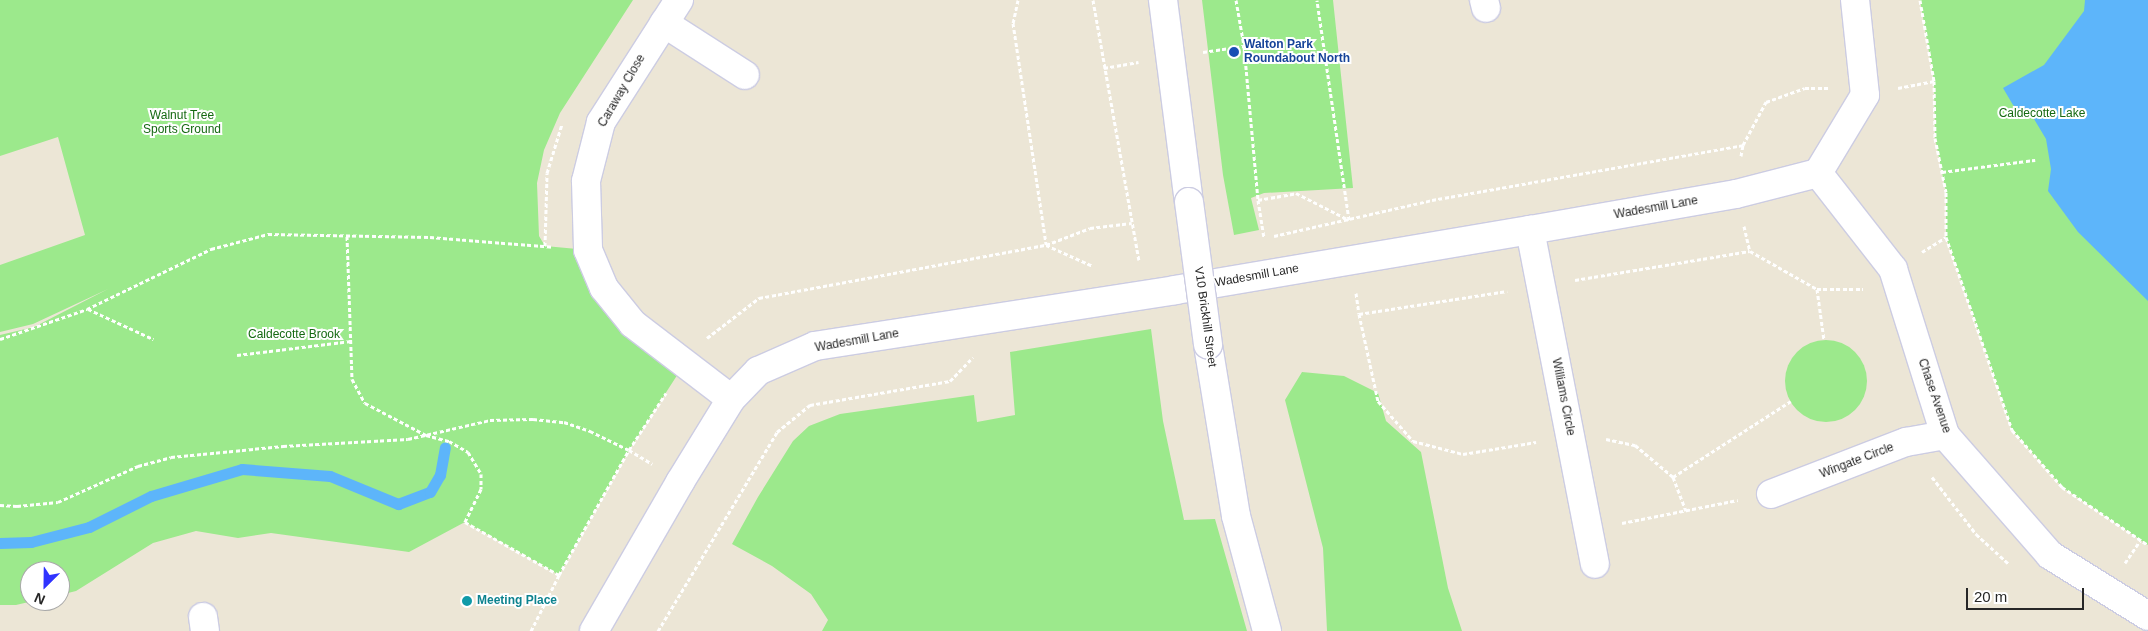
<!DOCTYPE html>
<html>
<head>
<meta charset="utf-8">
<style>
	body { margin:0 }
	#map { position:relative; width:2148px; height:631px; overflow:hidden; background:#ece6d6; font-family:Arial,sans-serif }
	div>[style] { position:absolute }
	.green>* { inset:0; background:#9ce98c }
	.round { border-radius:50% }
	.water>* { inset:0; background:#5db5fa }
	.stream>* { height:11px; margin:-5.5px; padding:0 5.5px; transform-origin:5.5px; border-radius:5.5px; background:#5db5fa }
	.path>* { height:3px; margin-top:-1.5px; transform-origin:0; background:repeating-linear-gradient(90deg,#fff 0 4px,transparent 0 6.5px) }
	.roads { filter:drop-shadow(1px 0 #cccce2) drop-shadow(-1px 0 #cccce2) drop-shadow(0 1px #cccce2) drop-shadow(0 -1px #cccce2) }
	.minor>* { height:28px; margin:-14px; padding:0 14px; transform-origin:14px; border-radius:14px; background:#fff }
	.bridges { filter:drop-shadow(1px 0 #cccce2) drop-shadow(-1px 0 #cccce2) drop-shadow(0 1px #cccce2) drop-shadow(0 -1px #cccce2) }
	.minor-bridge>* { height:28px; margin:-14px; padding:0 14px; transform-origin:14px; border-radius:14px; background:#fff }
	.dots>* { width:14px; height:14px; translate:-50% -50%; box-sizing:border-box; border:2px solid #fff; border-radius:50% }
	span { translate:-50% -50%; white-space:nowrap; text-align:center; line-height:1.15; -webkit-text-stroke:4px #fff; paint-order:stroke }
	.transit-label { font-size:12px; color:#164399; font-weight:700 }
	.left { translate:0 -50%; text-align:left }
	.street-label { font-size:12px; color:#272727 }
	.park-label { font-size:12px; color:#156912 }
	.culture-label { font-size:12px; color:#0d838f; font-weight:700 }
	.north { position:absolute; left:20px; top:561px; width:50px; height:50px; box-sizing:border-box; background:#fff; border:1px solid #a9a9a9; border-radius:50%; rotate:203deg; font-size:14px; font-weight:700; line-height:20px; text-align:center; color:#272727 }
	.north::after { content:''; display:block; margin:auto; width:18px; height:22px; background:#3033ff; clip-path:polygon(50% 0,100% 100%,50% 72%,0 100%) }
	.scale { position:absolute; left:1966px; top:588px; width:118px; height:22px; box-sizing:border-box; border:2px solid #272727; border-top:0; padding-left:6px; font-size:15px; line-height:18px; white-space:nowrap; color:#272727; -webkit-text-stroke:4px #fff; paint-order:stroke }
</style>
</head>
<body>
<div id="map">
	<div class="green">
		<div style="clip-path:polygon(0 0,633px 0,560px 113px,544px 150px,537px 183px,539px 236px,545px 246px,588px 250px,685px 363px,629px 450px,559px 575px,465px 522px,409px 552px,271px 533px,238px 538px,196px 531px,153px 543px,76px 591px,60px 595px,60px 571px,30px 571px,30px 601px,33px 601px,16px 605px,0 605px,0 335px,34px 327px,108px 289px,33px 324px,0 332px,0 265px,85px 235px,58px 137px,0 156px)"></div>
		<div style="clip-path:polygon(1202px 0,1333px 0,1353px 188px,1264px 193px,1251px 198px,1259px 230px,1234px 235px,1223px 175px)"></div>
		<div style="clip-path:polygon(1920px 0,2148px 0,2148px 545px,2062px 487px,2012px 430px,1946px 237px,1946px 192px,1935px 138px,1934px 81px)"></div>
		<div style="clip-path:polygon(1151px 329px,1163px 421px,1184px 520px,1215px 519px,1247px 631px,822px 631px,828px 620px,811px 594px,772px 566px,732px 544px,758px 497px,793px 441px,809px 426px,840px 414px,974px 395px,977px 422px,1015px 415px,1010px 352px)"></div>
		<div class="round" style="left:1785px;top:340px;width:82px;height:82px"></div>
		<div style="clip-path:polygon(1302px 372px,1344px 376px,1378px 393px,1386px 421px,1421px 452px,1448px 588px,1462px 631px,1327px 631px,1323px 548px,1285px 400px)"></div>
	</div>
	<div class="water">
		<div style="clip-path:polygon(2085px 0,2148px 0,2148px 301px,2078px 232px,2048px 191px,2051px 169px,2046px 139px,2034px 119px,2013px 105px,2003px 88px,2044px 65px,2084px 11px)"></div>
	</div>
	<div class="stream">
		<div style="left:0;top:543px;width:31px;rotate:-2deg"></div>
		<div style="left:31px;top:542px;width:60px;rotate:-14.5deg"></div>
		<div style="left:89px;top:527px;width:69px;rotate:-26.6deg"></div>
		<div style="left:151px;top:496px;width:95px;rotate:-16.5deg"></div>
		<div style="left:242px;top:469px;width:88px;rotate:4.5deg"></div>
		<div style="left:330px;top:476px;width:74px;rotate:22.4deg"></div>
		<div style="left:398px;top:504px;width:34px;rotate:-21deg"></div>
		<div style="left:430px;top:492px;width:20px;rotate:-60deg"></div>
		<div style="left:440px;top:475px;width:28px;rotate:-80deg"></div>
	</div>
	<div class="path">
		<div style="left:1018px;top:0;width:24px;rotate:102deg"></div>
		<div style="left:1013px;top:23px;width:224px;rotate:81.5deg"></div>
		<div style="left:1046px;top:245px;width:47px;rotate:-21.1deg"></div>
		<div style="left:1090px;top:228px;width:42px;rotate:-6.8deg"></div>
		<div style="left:1093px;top:0;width:264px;rotate:80deg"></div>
		<div style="left:1236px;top:0;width:47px;rotate:80.1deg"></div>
		<div style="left:1244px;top:46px;width:155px;rotate:84.8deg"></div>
		<div style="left:1258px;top:200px;width:38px;rotate:81deg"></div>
		<div style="left:1920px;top:0;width:82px;rotate:80.2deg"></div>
		<div style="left:1934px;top:81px;width:57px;rotate:89deg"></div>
		<div style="left:1935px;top:138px;width:55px;rotate:78.5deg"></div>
		<div style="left:1946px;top:192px;width:45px;rotate:90deg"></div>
		<div style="left:1946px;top:237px;width:204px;rotate:71.1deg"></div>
		<div style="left:2012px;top:430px;width:76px;rotate:48.7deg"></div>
		<div style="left:2062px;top:487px;width:104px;rotate:34deg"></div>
		<div style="left:1203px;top:52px;width:41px;rotate:-8.3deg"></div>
		<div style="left:1104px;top:68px;width:35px;rotate:-10deg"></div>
		<div style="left:1898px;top:88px;width:37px;rotate:-11deg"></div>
		<div style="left:1741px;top:156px;width:11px;rotate:-80deg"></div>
		<div style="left:1942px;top:172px;width:94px;rotate:-7.4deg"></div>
		<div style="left:1258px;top:200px;width:39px;rotate:-10deg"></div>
		<div style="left:1296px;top:193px;width:59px;rotate:27deg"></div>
		<div style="left:1349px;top:220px;width:222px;rotate:-98.3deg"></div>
		<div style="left:1744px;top:226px;width:26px;rotate:77deg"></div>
		<div style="left:1750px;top:251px;width:77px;rotate:29.6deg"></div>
		<div style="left:1817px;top:289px;width:46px"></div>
		<div style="left:347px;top:236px;width:143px;rotate:88deg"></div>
		<div style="left:352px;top:379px;width:27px;rotate:62deg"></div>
		<div style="left:365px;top:403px;width:69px;rotate:27.7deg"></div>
		<div style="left:426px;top:435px;width:24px;rotate:15deg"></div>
		<div style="left:449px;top:441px;width:22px;rotate:30deg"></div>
		<div style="left:468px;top:452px;width:26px;rotate:59deg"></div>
		<div style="left:481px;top:474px;width:15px;rotate:90deg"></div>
		<div style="left:481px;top:489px;width:37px;rotate:116deg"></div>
		<div style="left:465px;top:522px;width:108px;rotate:29.4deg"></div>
		<div style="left:1274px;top:236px;width:162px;rotate:-12.8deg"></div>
		<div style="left:1432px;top:200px;width:316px;rotate:-10deg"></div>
		<div style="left:1743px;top:145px;width:49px;rotate:-61.9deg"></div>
		<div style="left:1766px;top:102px;width:41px;rotate:-19.7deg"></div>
		<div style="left:1805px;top:88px;width:23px"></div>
		<div style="left:545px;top:246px;width:73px;rotate:-88.4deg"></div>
		<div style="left:547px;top:173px;width:51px;rotate:-73deg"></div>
		<div style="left:1922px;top:252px;width:28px;rotate:-32deg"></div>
		<div style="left:1575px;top:280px;width:177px;rotate:-9.4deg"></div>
		<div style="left:1817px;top:289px;width:51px;rotate:82.2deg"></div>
		<div style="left:1356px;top:293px;width:21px;rotate:82deg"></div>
		<div style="left:1359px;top:314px;width:150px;rotate:-8.8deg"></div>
		<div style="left:88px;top:309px;width:72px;rotate:24.8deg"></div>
		<div style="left:1359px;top:314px;width:89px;rotate:77.7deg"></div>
		<div style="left:1378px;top:401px;width:53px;rotate:48.8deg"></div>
		<div style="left:1413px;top:441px;width:52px;rotate:14.6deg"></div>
		<div style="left:1463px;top:454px;width:74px;rotate:-9.3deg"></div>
		<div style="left:707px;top:338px;width:66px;rotate:-37.6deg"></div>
		<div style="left:759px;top:298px;width:292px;rotate:-10.5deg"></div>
		<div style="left:1046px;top:245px;width:51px;rotate:24.1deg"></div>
		<div style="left:0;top:339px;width:92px;rotate:-19deg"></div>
		<div style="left:87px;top:309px;width:138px;rotate:-25.8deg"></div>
		<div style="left:211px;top:249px;width:59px;rotate:-14.7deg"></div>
		<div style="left:268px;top:234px;width:162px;rotate:1.1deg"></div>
		<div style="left:430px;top:237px;width:123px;rotate:4.6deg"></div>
		<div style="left:237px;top:355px;width:115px;rotate:-7deg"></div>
		<div style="left:1606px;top:439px;width:30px;rotate:12deg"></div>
		<div style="left:1635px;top:445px;width:50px;rotate:40.1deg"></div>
		<div style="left:1673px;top:477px;width:36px;rotate:69deg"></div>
		<div style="left:1673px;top:477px;width:140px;rotate:-32.8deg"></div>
		<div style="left:1932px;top:477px;width:72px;rotate:52.3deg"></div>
		<div style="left:1976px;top:534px;width:45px;rotate:42.3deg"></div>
		<div style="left:0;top:505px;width:17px;rotate:3deg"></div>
		<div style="left:17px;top:506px;width:41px;rotate:-5.6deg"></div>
		<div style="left:58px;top:502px;width:88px;rotate:-24.2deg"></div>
		<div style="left:138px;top:466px;width:34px;rotate:-15deg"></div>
		<div style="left:171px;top:457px;width:113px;rotate:-5.6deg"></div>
		<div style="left:283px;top:446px;width:125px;rotate:-3.2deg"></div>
		<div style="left:408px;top:439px;width:84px;rotate:-13deg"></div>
		<div style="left:490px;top:420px;width:43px;rotate:-1.3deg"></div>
		<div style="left:533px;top:419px;width:31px;rotate:6deg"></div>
		<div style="left:564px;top:422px;width:28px;rotate:19deg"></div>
		<div style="left:590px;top:431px;width:43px;rotate:26deg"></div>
		<div style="left:629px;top:450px;width:27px;rotate:31deg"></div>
		<div style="left:1622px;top:523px;width:118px;rotate:-11.2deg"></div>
		<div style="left:2125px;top:563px;width:27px;rotate:-56deg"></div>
		<div style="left:531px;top:631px;width:63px;rotate:-63.4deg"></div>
		<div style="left:559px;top:575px;width:143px;rotate:-60.8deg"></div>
		<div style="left:629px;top:450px;width:68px;rotate:-57deg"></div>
		<div style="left:658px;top:631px;width:232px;rotate:-59.1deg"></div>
		<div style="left:777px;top:432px;width:43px;rotate:-39.3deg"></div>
		<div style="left:810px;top:405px;width:142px;rotate:-9.7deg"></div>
		<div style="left:950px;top:381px;width:33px;rotate:-46deg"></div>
	</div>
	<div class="roads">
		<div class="minor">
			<div style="left:679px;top:0;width:145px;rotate:122.6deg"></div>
			<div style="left:601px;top:122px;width:61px;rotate:104.3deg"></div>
			<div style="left:586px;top:181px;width:69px;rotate:88.3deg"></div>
			<div style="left:588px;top:250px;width:41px;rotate:67.2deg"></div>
			<div style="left:604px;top:288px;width:46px;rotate:51.1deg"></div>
			<div style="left:633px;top:324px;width:123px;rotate:37.4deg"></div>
			<div style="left:1163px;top:0;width:204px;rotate:82.7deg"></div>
			<div style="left:1484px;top:0;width:8px;rotate:76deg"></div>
			<div style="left:664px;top:23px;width:96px;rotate:32.7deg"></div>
			<div style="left:1818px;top:173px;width:122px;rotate:52deg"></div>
			<div style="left:1893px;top:269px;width:174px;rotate:72.6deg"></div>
			<div style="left:1945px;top:435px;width:159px;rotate:48.8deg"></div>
			<div style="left:2050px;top:555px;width:115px;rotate:31.9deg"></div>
			<div style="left:1530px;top:230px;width:340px;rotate:79deg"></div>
			<div style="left:1208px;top:345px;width:173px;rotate:80.7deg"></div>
			<div style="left:1236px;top:516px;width:119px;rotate:74.9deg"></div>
			<div style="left:1771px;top:494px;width:145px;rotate:-21.1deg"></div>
			<div style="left:1906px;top:442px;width:40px;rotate:-10deg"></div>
			<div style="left:203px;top:617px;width:14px;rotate:82deg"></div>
			<div style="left:594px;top:631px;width:172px;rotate:-60deg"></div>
			<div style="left:680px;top:482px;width:97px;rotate:-58.4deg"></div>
			<div style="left:731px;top:399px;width:39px;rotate:-46deg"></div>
			<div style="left:758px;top:371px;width:62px;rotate:-23.7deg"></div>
			<div style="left:815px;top:346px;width:364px;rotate:-8.8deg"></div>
			<div style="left:1175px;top:290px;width:360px;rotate:-9.6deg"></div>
			<div style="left:1530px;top:230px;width:209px;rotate:-9.9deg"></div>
			<div style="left:1736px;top:194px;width:85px;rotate:-14.4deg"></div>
			<div style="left:1818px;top:173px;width:91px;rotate:-58.9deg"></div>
			<div style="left:1865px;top:95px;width:96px;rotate:-96deg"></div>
		</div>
	</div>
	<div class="bridges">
		<div class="minor-bridge">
			<div style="left:1189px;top:202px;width:144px;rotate:82.4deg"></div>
		</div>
	</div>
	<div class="dots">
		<div style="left:1234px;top:52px;background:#1a4fb4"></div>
		<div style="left:467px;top:601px;background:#0f9aa8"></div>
	</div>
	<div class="transit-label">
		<span class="left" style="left:1244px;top:52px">Walton Park<br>Roundabout North</span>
	</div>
	<div class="street-label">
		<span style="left:622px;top:91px;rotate:-60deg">Caraway Close</span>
		<span style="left:1656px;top:208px;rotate:-10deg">Wadesmill Lane</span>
		<span style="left:1257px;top:276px;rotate:-10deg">Wadesmill Lane</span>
		<span style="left:1205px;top:317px;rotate:82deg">V10 Brickhill Street</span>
		<span style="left:857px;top:341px;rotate:-10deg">Wadesmill Lane</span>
		<span style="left:1934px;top:396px;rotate:71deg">Chase Avenue</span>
		<span style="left:1563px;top:397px;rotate:79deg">Williams Circle</span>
		<span style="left:1857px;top:461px;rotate:-21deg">Wingate Circle</span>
	</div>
	<div class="park-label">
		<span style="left:2042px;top:114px">Caldecotte Lake</span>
		<span style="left:182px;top:123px">Walnut Tree<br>Sports Ground</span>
		<span style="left:294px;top:335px">Caldecotte Brook</span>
	</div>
	<div class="culture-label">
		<span class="left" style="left:477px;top:601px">Meeting Place</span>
	</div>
	<div class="north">N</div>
	<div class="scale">20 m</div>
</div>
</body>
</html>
